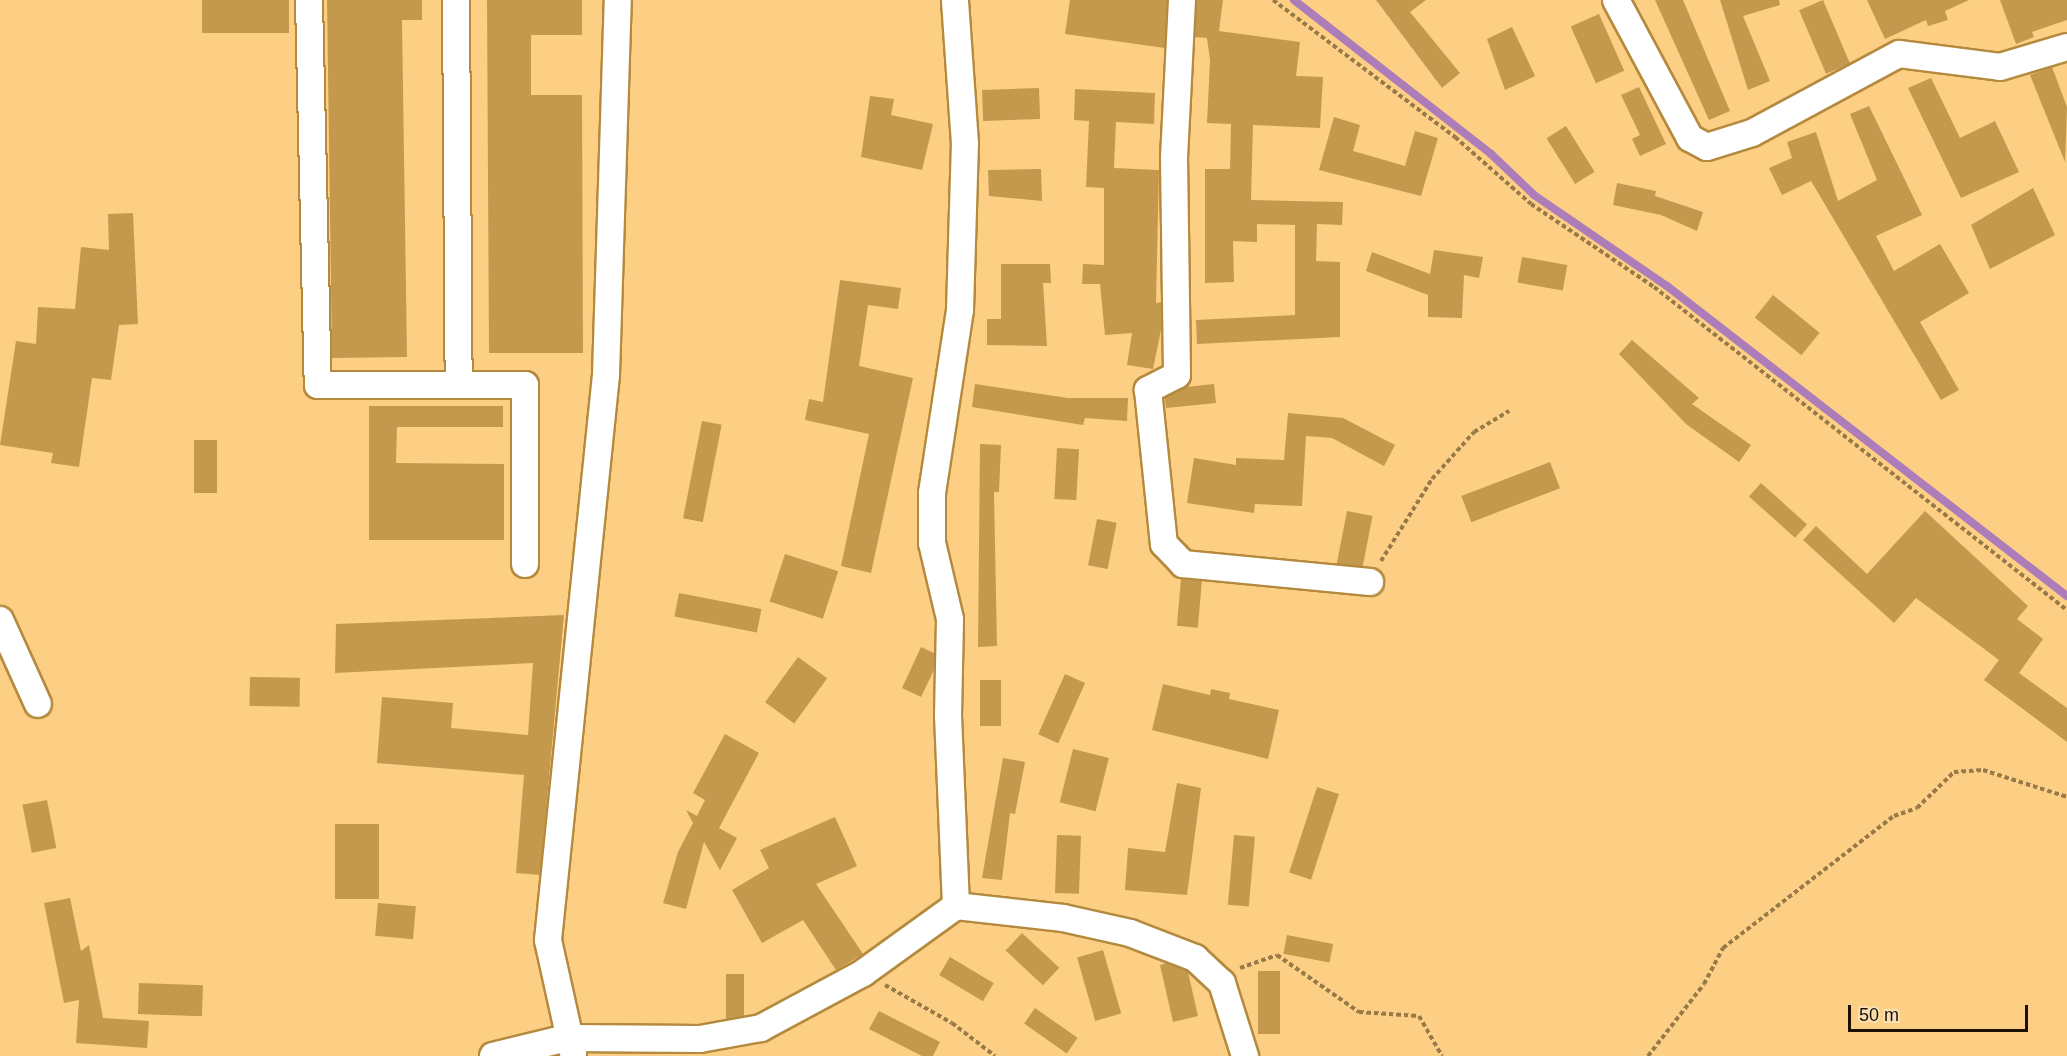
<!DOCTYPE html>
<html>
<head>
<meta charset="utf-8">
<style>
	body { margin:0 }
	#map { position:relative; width:2067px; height:1056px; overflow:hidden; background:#fccf84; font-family:Helvetica,sans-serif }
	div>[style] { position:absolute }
	.stream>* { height:8px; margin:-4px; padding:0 4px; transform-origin:4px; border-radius:4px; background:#ad7db9 }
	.building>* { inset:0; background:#c4994e; transform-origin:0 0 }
	.path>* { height:4px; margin-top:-2px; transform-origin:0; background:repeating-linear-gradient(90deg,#987a49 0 4.5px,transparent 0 7.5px) }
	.roads { filter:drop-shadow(2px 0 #b48a3e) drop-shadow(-2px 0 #b48a3e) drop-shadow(0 2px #b48a3e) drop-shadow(0 -2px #b48a3e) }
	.street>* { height:26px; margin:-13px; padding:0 13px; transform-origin:13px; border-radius:13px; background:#fff }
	span { translate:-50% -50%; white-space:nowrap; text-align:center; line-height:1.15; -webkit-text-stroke:4.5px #fbe0b5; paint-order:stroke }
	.scale { position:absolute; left:1848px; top:1005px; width:180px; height:27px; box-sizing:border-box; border:3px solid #1d1100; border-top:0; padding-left:8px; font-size:18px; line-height:21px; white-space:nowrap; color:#1d1100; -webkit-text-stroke:4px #fbe0b5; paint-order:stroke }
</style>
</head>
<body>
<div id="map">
	<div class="stream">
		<div style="left:1294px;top:0;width:250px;rotate:38deg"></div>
		<div style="left:1491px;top:154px;width:59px;rotate:43.6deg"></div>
		<div style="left:1534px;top:195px;width:161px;rotate:34.4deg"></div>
		<div style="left:1667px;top:286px;width:506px;rotate:37.78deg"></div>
	</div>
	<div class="building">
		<div style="left:202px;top:0;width:87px;height:33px"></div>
		<div style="clip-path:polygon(327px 0,422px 0,422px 20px,402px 20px,407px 357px,332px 358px)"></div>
		<div style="clip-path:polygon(487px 0,582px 0,582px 35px,531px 35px,531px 95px,582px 95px,583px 353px,489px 353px)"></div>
		<div style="clip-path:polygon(1070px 0,1167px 0,1165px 48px,1065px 34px)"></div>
		<div style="clip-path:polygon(1197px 0,1223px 0,1219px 31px,1300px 42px,1296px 76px,1323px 77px,1320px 128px,1253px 125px,1251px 200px,1343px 202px,1342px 225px,1317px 224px,1316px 261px,1340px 262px,1340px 337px,1197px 344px,1196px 320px,1295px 315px,1295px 225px,1257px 224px,1257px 242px,1233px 241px,1234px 282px,1205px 283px,1205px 169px,1230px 169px,1231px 124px,1207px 123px,1210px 60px,1207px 38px,1195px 37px)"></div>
		<div style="clip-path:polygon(1376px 0,1426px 0,1410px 12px,1460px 73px,1442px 88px)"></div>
		<div style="clip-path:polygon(1655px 0,1683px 0,1730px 111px,1709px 120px)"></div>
		<div style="clip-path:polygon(1720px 0,1779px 0,1780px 5px,1743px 16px,1770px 81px,1748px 90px)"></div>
		<div style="left:1823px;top:0;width:69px;height:26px;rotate:67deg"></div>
		<div style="clip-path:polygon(1867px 0,1969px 0,1945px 11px,1948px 20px,1928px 26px,1926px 20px,1885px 39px)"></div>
		<div style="clip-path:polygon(2000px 0,2067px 0,2067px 20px,2032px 32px,2034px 37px,2016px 44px)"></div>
		<div style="left:1599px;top:14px;width:62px;height:31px;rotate:66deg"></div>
		<div style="clip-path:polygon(1512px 27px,1535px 76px,1505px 90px,1487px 39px)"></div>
		<div style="clip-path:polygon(2052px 67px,2067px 107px,2065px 162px,2030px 75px)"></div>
		<div style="clip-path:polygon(1931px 78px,1960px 138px,1995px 121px,2019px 172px,1961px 198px,1908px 88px)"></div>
		<div style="clip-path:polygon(1639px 87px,1666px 144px,1640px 156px,1632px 139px,1640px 135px,1621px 95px)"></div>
		<div style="left:1039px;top:88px;width:31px;height:57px;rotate:88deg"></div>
		<div style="clip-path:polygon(1075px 89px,1155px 93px,1154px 124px,1116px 122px,1114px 168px,1159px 170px,1156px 303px,1161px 302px,1161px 330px,1153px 369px,1127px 365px,1132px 333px,1105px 335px,1100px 284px,1082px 284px,1083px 264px,1104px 265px,1104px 188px,1086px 187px,1089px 121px,1074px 120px)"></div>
		<div style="clip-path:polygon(870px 96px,894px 99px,891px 115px,933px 124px,922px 170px,861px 157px)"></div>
		<div style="clip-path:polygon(1869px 106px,1922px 215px,1876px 236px,1894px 271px,1940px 244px,1969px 293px,1920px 322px,1959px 390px,1941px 400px,1811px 181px,1782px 195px,1769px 168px,1792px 158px,1787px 142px,1816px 132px,1838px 201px,1877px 180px,1850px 114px)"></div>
		<div style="clip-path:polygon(1334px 117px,1360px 125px,1353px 151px,1405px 166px,1415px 131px,1438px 138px,1421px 196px,1319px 170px)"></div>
		<div style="left:1566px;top:126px;width:54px;height:23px;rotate:58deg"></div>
		<div style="clip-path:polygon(1041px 169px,1042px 201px,989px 196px,988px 170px)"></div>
		<div style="clip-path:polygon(1617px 183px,1656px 191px,1655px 196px,1703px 212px,1697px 231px,1661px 215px,1613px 205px)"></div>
		<div style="clip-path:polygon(2033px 188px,2055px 235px,1990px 269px,1971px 225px)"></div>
		<div style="clip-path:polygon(133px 213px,138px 324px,119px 325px,111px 380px,92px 378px,79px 467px,51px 463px,53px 453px,0 445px,16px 341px,36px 344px,38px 307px,75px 309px,81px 247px,109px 250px,108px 214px)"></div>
		<div style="clip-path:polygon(1434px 250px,1483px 257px,1479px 278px,1464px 275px,1462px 318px,1428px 317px,1428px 295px,1366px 271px,1372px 252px,1430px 274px)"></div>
		<div style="left:1522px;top:257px;width:46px;height:26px;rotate:10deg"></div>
		<div style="clip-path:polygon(1001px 264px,1050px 264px,1051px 283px,1043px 283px,1047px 346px,987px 345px,987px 319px,1001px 319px)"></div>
		<div style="clip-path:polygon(840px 280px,901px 288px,898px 309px,868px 305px,859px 366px,913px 378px,871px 573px,841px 566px,869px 434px,805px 420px,809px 399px,823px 402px)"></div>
		<div style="left:1773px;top:295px;width:60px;height:29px;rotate:39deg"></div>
		<div style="clip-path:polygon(1632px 340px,1699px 398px,1692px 404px,1751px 445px,1739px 462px,1686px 424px,1619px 354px)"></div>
		<div style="clip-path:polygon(975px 384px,1068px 398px,1128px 398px,1127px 421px,1085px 418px,1083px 425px,972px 407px)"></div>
		<div style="clip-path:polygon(1214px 384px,1216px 403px,1166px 408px,1165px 398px,1186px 387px)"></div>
		<div style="clip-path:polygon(369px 406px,503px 406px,503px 427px,397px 427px,396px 463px,504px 464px,504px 540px,369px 540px)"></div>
		<div style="clip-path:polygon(1288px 413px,1343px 418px,1395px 445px,1384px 466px,1332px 438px,1306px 436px,1302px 506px,1255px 504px,1254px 513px,1187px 503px,1194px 458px,1236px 465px,1236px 458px,1284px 460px)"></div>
		<div style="left:702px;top:421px;width:20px;height:99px;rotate:11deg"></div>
		<div style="left:217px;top:440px;width:53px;height:23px;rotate:90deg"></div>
		<div style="clip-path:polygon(980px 444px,1001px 445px,999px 492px,994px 492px,997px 646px,978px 647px)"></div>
		<div style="left:1057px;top:448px;width:22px;height:51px;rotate:3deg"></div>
		<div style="left:1550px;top:462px;width:28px;height:95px;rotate:69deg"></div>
		<div style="left:1761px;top:483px;width:62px;height:18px;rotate:42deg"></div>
		<div style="left:1347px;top:511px;width:26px;height:54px;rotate:11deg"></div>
		<div style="clip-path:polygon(1925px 511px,2028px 606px,2017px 619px,2043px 639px,2019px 673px,2067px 708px,2067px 742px,1984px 680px,1999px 660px,1916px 598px,1894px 623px,1803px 540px,1816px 526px,1867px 574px)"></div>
		<div style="left:1097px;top:519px;width:20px;height:47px;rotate:11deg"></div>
		<div style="left:785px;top:554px;width:56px;height:50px;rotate:18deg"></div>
		<div style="left:1181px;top:579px;width:21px;height:47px;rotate:5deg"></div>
		<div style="left:679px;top:593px;width:84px;height:24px;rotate:11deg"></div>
		<div style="clip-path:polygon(564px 615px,540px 875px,516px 873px,524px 775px,377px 763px,382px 697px,453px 703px,451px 728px,528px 735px,533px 663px,335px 673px,336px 624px)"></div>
		<div style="clip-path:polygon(921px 647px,934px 653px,934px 670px,921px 697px,902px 688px)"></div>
		<div style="left:798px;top:657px;width:36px;height:56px;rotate:36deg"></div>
		<div style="left:1065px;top:674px;width:22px;height:66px;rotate:24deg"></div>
		<div style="left:250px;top:677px;width:50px;height:29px;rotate:1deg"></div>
		<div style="left:980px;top:680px;width:21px;height:46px"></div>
		<div style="clip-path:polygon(1163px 684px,1210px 695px,1211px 689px,1230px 693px,1229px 699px,1279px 710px,1268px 759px,1152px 730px)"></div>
		<div style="clip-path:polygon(725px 734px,759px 753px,719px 828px,737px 838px,720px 870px,704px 842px,686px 909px,663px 903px,678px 852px,693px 823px,686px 810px,697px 816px,705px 800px,693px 793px)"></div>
		<div style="left:1073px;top:749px;width:37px;height:55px;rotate:14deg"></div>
		<div style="clip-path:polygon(1003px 758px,1025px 762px,1015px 814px,1010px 813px,1002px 880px,982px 878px)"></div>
		<div style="clip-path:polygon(1177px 783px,1201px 788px,1187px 895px,1125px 890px,1128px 848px,1165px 852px)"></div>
		<div style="left:1317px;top:787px;width:23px;height:90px;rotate:18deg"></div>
		<div style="left:47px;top:800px;width:49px;height:25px;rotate:79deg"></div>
		<div style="clip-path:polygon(835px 817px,857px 866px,816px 884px,863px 954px,836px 970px,803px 920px,762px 943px,732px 890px,769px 868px,760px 850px)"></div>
		<div style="left:335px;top:824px;width:44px;height:75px"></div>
		<div style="left:1057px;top:835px;width:24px;height:58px;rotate:2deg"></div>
		<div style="left:1234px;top:835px;width:21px;height:70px;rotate:5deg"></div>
		<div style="clip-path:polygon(70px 898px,81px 951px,89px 945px,103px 1018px,149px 1021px,147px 1048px,76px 1043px,79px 1000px,64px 1003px,44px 903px)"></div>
		<div style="left:378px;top:903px;width:38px;height:33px;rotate:5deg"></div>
		<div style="left:1022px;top:933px;width:51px;height:24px;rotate:43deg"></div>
		<div style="left:1287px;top:935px;width:47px;height:19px;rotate:11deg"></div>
		<div style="left:1103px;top:950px;width:66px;height:27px;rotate:74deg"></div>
		<div style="left:950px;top:957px;width:51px;height:21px;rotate:31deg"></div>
		<div style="clip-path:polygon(1167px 963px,1188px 972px,1198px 1016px,1173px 1022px,1160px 965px)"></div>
		<div style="left:1258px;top:971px;width:22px;height:63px"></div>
		<div style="left:726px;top:974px;width:18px;height:45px"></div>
		<div style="left:139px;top:983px;width:64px;height:31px;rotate:2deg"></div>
		<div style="left:1035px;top:1008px;width:52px;height:19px;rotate:35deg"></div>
		<div style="clip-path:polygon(879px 1011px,940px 1042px,933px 1056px,922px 1056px,869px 1029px)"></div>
	</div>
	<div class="path">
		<div style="left:1273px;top:0;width:228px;rotate:37deg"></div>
		<div style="left:1455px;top:137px;width:101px;rotate:41.4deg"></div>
		<div style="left:1531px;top:204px;width:148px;rotate:34deg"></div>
		<div style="left:1654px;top:287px;width:524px;rotate:38.03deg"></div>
		<div style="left:1381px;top:561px;width:97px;rotate:-58.1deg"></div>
		<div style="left:1432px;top:479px;width:63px;rotate:-48.2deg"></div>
		<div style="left:1474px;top:432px;width:41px;rotate:-31deg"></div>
		<div style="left:1240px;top:968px;width:39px;rotate:-19deg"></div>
		<div style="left:1277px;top:955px;width:100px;rotate:34.8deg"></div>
		<div style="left:1359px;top:1012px;width:60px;rotate:3.8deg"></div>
		<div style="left:1419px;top:1016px;width:46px;rotate:60.1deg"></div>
		<div style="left:885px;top:985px;width:77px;rotate:29.6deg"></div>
		<div style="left:952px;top:1023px;width:54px;rotate:37.5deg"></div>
		<div style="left:1648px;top:1056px;width:91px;rotate:-52.1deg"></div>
		<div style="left:1704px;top:984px;width:41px;rotate:-62.2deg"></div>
		<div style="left:1723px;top:948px;width:216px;rotate:-37.7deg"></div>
		<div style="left:1894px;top:816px;width:24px;rotate:-19deg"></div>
		<div style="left:1917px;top:808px;width:52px;rotate:-44.2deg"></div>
		<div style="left:1954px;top:772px;width:29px;rotate:-4deg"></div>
		<div style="left:1983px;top:770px;width:88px;rotate:17.8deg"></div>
	</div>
	<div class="roads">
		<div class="street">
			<div style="left:309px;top:0;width:385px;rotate:88.7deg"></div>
			<div style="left:318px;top:385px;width:207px"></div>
			<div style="left:525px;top:385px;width:179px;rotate:90deg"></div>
			<div style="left:456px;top:0;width:384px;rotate:89.6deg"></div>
			<div style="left:1182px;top:0;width:157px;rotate:92.9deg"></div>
			<div style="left:1174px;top:157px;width:218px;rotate:89.2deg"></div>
			<div style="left:1177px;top:375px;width:33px;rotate:153deg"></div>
			<div style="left:1148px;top:390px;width:155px;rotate:84.1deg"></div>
			<div style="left:1164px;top:544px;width:28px;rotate:46deg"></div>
			<div style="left:1183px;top:564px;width:188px;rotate:5.5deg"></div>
			<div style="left:1616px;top:0;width:157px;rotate:61.8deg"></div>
			<div style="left:1690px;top:138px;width:19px;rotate:28deg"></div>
			<div style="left:1707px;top:147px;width:47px;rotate:-17.3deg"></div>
			<div style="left:1752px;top:133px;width:167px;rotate:-28.3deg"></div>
			<div style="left:1899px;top:54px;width:102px;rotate:7.3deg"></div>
			<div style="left:2000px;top:67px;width:70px;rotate:-16.6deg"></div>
			<div style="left:0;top:620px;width:92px;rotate:65.7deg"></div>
			<div style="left:956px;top:906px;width:108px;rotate:6.4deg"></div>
			<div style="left:1063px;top:918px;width:69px;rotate:12.6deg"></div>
			<div style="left:1130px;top:933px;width:70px;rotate:21deg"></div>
			<div style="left:1195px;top:958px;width:37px;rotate:43deg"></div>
			<div style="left:1222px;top:983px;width:77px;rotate:72.5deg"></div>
			<div style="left:573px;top:1053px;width:116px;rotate:-102.5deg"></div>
			<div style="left:548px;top:940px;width:568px;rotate:-84.14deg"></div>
			<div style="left:606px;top:375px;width:375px;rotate:-88.2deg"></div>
			<div style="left:493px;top:1056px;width:76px;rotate:-13.7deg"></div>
			<div style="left:567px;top:1038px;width:133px;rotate:0.4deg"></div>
			<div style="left:700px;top:1039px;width:62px;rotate:-10.2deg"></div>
			<div style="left:761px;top:1028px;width:116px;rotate:-28.3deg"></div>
			<div style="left:863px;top:973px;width:115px;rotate:-35.8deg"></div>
			<div style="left:956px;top:906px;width:191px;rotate:-92.4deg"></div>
			<div style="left:948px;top:715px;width:96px;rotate:-88.8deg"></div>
			<div style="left:950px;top:619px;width:78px;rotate:-103.3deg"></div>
			<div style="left:932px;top:543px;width:50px;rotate:-90deg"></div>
			<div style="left:932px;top:493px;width:185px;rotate:-81.3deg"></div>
			<div style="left:960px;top:310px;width:166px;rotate:-88.3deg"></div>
			<div style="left:965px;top:144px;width:144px;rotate:-94deg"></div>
		</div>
	</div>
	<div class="scale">50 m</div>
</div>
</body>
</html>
